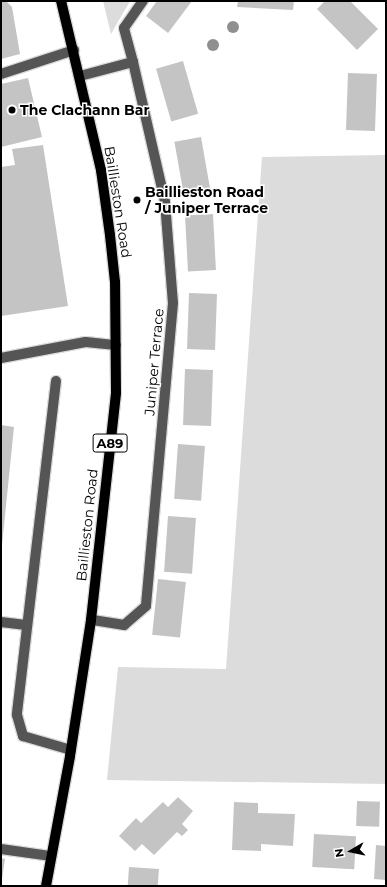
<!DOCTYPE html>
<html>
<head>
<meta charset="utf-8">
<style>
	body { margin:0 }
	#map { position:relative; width:387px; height:887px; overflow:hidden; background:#fff; font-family:Montserrat,sans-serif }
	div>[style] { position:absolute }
	.green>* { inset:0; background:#dcdcdc }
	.building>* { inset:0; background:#c4c4c4; transform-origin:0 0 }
	.roads { filter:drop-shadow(1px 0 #dbdbdb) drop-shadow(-1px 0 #dbdbdb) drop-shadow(0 1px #dbdbdb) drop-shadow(0 -1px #dbdbdb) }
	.minor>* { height:10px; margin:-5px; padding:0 5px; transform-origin:5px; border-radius:5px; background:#555 }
	.major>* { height:10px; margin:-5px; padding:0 5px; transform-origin:5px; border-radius:5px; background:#000 }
	.trees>* { width:12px; height:12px; margin:-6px; border-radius:50%; background:#8f8f8f }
	.dots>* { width:11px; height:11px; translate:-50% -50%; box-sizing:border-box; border:2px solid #fff; border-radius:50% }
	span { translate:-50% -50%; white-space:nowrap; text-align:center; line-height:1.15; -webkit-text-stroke:3px #fff; paint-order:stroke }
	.shield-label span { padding:1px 3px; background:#fff; border:1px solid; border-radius:3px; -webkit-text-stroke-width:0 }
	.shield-label { font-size:13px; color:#000; font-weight:700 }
	.poi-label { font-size:14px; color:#000; font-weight:700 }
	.left { translate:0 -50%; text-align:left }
	.street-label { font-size:14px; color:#000 }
	.frame { position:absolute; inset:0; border:2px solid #000; pointer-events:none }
	.north { position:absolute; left:331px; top:831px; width:40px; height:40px; -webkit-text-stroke:3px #fff; paint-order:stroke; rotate:261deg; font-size:11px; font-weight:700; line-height:16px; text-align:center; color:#000 }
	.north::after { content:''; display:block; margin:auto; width:14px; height:18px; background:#000; clip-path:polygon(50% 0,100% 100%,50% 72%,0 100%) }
</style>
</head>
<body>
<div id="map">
	<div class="green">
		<div style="clip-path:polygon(103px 1px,130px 1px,111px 34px)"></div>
		<div style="clip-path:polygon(386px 155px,386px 784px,107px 780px,118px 667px,226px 669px,262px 157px)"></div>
	</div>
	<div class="building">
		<div style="clip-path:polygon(1px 1px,6px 1px,12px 7px,20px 54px,1px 59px)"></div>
		<div style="clip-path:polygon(157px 1px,192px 1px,168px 33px,146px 16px)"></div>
		<div style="clip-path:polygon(238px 1px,294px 1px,293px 10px,237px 7px)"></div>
		<div style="clip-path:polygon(325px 1px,350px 1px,378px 29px,357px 50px,317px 9px)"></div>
		<div style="left:183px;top:61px;width:55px;height:28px;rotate:74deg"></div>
		<div style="left:348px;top:73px;width:29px;height:57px;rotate:2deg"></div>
		<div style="clip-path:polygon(28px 78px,42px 137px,1px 147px,1px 84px)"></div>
		<div style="left:201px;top:137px;width:56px;height:27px;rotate:80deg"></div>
		<div style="clip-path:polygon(43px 145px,68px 306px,1px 316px,1px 167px,15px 165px,12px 149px)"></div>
		<div style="left:213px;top:214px;width:56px;height:28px;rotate:87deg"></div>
		<div style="left:189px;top:293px;width:28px;height:56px;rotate:2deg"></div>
		<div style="left:185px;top:369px;width:28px;height:56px;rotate:2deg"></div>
		<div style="clip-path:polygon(1px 425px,14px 427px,2px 545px,1px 545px)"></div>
		<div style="left:178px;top:444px;width:27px;height:55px;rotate:4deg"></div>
		<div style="left:168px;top:516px;width:28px;height:56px;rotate:4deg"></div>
		<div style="left:158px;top:579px;width:28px;height:56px;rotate:6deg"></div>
		<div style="clip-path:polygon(178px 797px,193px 811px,182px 824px,188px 830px,182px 836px,177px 832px,154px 855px,142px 844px,135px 851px,119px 836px,136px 818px,141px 823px,163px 802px,168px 807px)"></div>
		<div style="left:357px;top:801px;width:23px;height:25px;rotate:2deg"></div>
		<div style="clip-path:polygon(234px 802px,258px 803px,258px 813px,295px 814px,293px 846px,261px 844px,261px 851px,232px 850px)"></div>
		<div style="left:314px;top:834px;width:42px;height:33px;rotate:3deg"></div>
		<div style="clip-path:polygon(376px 845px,386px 846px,386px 880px,374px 879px)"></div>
		<div style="clip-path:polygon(1px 858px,5px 859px,2px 879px,1px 879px)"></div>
		<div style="left:129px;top:867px;width:30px;height:19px;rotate:4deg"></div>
	</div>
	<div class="roads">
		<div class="minor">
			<div style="left:133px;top:62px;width:35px;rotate:-105deg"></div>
			<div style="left:124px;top:28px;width:33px;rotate:-55deg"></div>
			<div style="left:1px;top:74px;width:77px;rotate:-18.2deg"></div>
			<div style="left:80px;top:76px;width:55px;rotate:-14.8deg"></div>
			<div style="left:133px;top:62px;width:144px;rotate:77.1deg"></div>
			<div style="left:165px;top:202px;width:101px;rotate:85.5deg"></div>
			<div style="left:173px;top:303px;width:304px;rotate:95.1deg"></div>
			<div style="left:146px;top:606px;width:29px;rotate:139deg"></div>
			<div style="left:124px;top:625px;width:33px;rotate:-171deg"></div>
			<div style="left:1px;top:358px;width:86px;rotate:-10.7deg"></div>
			<div style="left:86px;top:342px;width:30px;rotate:6deg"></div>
			<div style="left:56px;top:381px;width:336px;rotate:96.7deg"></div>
			<div style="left:17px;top:715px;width:22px;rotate:74deg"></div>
			<div style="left:23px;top:736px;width:50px;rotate:16.3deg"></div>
			<div style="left:1px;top:622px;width:25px;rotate:7deg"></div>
			<div style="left:1px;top:849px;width:49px;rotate:8.1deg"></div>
		</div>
		<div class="major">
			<div style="left:46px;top:886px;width:132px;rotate:-79.5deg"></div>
			<div style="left:70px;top:756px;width:138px;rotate:-81.2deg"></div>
			<div style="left:91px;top:620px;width:229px;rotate:-83.7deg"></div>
			<div style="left:116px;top:392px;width:110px;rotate:-90.5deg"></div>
			<div style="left:115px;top:282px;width:47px;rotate:-96.1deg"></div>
			<div style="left:110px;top:235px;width:66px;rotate:-97.9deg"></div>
			<div style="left:101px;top:170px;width:174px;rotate:-103.3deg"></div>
		</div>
	</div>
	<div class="trees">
		<div style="left:233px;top:27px"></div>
		<div style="left:213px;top:45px"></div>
	</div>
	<div class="dots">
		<div style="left:12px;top:110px;background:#000"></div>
		<div style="left:137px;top:200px;background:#000"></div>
	</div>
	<div class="shield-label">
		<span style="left:110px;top:443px">A89</span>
	</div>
	<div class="poi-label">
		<span class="left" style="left:20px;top:110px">The Clachann Bar</span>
		<span class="left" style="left:145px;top:200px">Baillieston Road<br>/ Juniper Terrace</span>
	</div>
	<div class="street-label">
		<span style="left:118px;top:202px;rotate:81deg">Baillieston Road</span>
		<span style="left:154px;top:362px;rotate:-85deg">Juniper Terrace</span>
		<span style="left:87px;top:525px;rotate:-84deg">Baillieston Road</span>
	</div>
	<div class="frame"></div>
	<div class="north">N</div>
</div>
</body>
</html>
